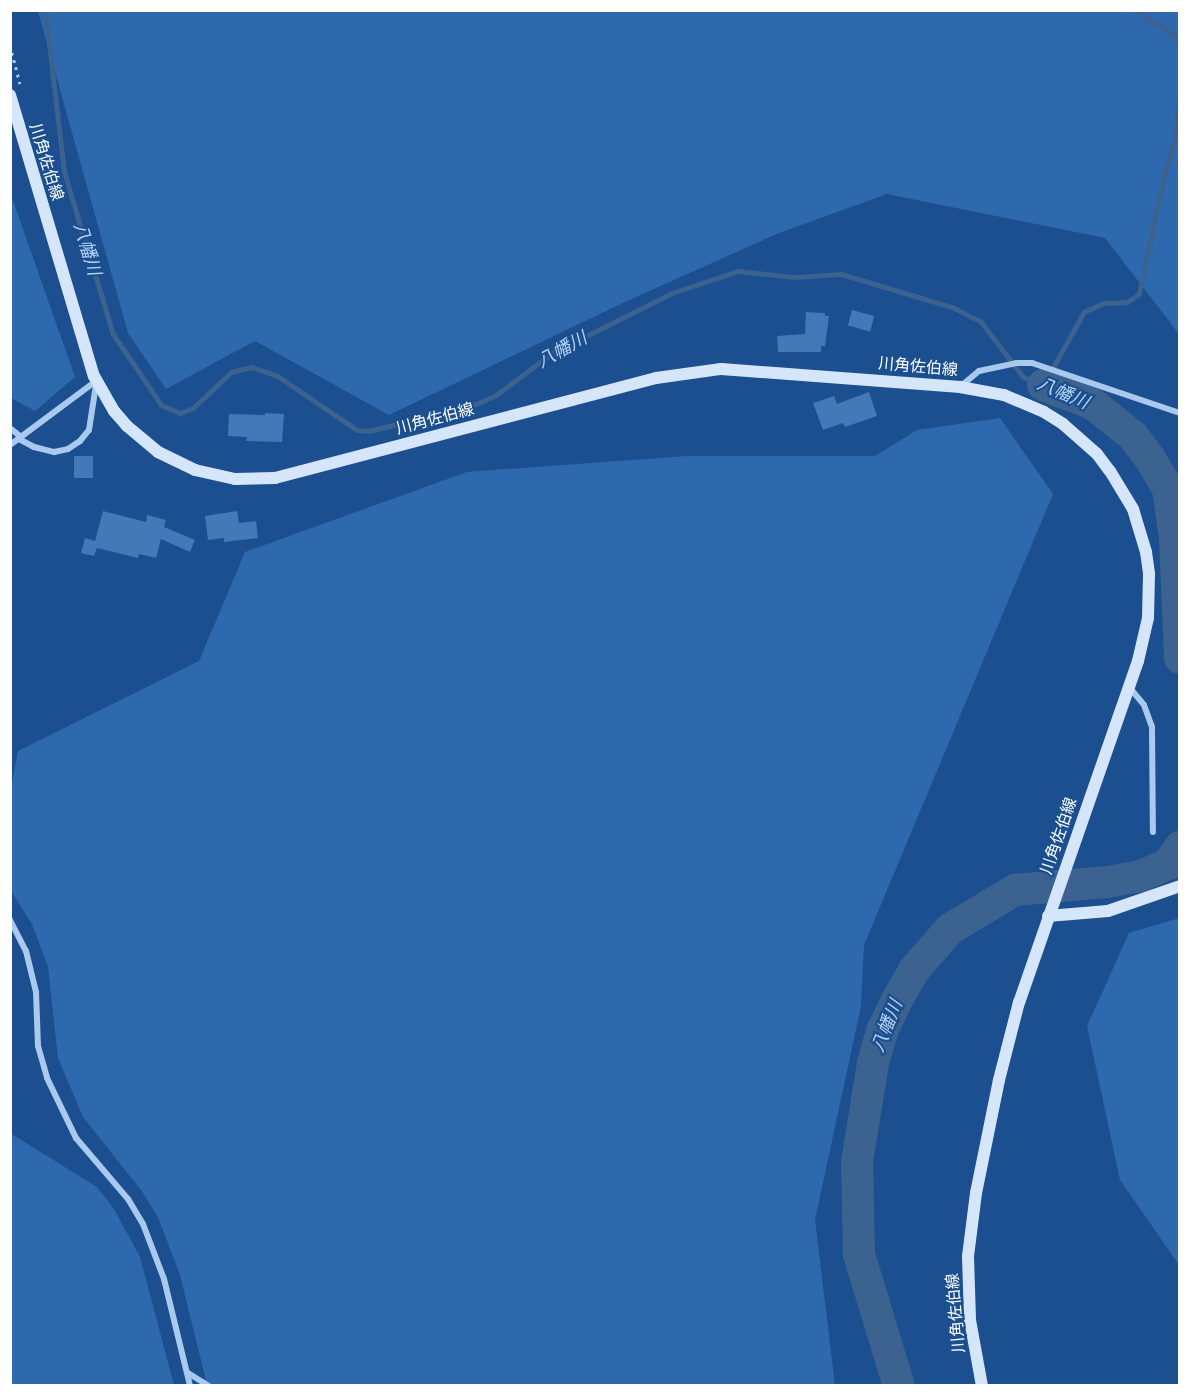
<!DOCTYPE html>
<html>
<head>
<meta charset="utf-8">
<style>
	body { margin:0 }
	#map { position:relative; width:1190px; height:1396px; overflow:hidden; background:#1b4f8f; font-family:Signika,"Noto Sans JP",sans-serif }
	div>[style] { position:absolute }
	.green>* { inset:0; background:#2e69ad }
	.stream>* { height:5px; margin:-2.5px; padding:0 2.5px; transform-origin:2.5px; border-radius:2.5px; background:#3c6290 }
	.river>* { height:32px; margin:-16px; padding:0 16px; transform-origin:16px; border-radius:16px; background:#3c6290 }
	.building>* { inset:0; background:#4478b7; transform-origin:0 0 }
	.path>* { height:3px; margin-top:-1.5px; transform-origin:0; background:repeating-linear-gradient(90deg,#a9c9ee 0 3px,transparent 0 7.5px) }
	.minor>* { height:6px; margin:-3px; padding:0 3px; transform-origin:3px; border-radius:3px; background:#a9c9ee }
	.secondary>* { height:12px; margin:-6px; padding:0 6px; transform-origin:6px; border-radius:6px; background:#d6e6fa }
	span { translate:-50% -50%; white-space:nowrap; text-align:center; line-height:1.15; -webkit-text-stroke:4.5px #1b4f8f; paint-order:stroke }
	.street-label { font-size:16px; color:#fff }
	.water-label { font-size:18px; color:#b5d3f5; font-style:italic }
	.frame { position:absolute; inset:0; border:12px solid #fff; pointer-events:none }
</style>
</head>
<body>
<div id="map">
	<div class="green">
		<div style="clip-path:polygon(38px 11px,1179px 11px,1179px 334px,1105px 238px,887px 194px,779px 233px,625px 302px,389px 415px,255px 341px,166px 389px,128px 333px)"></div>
		<div style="clip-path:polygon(11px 195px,75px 377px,35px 411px,11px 398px)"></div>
		<div style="clip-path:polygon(1000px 418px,1053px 494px,864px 945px,861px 1006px,815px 1220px,835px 1385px,207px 1385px,180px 1275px,158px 1217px,141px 1190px,83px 1117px,58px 1058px,48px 967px,32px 924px,11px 891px,11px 787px,18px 751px,199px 661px,245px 552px,467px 472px,687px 456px,875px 456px,917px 430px)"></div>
		<div style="clip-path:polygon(1179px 918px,1180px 918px,1179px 1265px,1120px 1180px,1087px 1026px,1129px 933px)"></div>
		<div style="clip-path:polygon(10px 1133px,97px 1187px,114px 1209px,140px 1257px,174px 1385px,11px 1385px)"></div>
	</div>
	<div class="stream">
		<div style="left:45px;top:10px;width:162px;rotate:83.3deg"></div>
		<div style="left:64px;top:171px;width:22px;rotate:74deg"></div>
		<div style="left:70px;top:192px;width:148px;rotate:73.2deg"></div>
		<div style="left:113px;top:334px;width:86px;rotate:55.9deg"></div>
		<div style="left:161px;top:405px;width:21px;rotate:23deg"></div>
		<div style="left:180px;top:413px;width:14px;rotate:-21deg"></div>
		<div style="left:193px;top:408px;width:52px;rotate:-43.5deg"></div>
		<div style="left:231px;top:372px;width:21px;rotate:-14deg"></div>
		<div style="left:251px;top:367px;width:26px;rotate:18deg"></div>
		<div style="left:276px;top:375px;width:98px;rotate:34.2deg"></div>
		<div style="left:357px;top:430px;width:12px;rotate:5deg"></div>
		<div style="left:369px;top:431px;width:110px;rotate:-14.2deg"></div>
		<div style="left:476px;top:404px;width:22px;rotate:-24deg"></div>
		<div style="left:496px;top:395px;width:70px;rotate:-36.9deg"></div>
		<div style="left:552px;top:353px;width:134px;rotate:-26.6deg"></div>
		<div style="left:672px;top:293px;width:70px;rotate:-18.4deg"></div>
		<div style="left:738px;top:271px;width:56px;rotate:6.1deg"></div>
		<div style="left:794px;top:277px;width:47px;rotate:-3.7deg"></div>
		<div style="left:841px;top:274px;width:116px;rotate:16.6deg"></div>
		<div style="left:952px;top:307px;width:33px;rotate:27deg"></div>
		<div style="left:981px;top:322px;width:69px;rotate:52.6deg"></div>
		<div style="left:1023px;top:377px;width:22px;rotate:22deg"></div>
		<div style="left:1043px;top:385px;width:84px;rotate:-60.7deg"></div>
		<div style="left:1084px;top:312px;width:21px;rotate:-25deg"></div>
		<div style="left:1103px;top:303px;width:24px;rotate:-2deg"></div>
		<div style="left:1127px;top:302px;width:14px;rotate:-34deg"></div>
		<div style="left:1139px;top:294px;width:123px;rotate:-78.2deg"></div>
		<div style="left:1164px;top:174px;width:41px;rotate:-72.9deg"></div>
		<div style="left:1176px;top:135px;width:47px;rotate:-85.1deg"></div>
		<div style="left:1134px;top:10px;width:49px;rotate:31.8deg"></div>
		<div style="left:1176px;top:36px;width:10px;rotate:66deg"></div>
	</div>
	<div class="river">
		<div style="left:1043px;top:385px;width:53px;rotate:20.8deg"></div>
		<div style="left:1093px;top:404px;width:51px;rotate:38.7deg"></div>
		<div style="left:1133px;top:436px;width:26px;rotate:53deg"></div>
		<div style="left:1149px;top:457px;width:37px;rotate:59deg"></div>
		<div style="left:1168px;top:489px;width:49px;rotate:81.9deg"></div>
		<div style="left:1175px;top:538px;width:120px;rotate:87.6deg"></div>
		<div style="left:899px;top:1386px;width:138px;rotate:-106.9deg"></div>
		<div style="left:859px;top:1254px;width:92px;rotate:-91.2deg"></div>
		<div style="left:857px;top:1162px;width:100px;rotate:-80.8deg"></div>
		<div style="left:873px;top:1063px;width:33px;rotate:-74deg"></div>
		<div style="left:882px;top:1031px;width:37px;rotate:-64deg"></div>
		<div style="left:898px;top:998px;width:32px;rotate:-60deg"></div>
		<div style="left:914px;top:970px;width:55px;rotate:-48.7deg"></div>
		<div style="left:950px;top:929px;width:76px;rotate:-31deg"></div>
		<div style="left:1015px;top:890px;width:92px;rotate:-5deg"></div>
		<div style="left:1107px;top:882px;width:35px;rotate:-10deg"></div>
		<div style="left:1141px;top:876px;width:30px;rotate:-24deg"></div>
		<div style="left:1168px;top:864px;width:21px;rotate:-55deg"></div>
	</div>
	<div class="building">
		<div style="left:852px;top:310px;width:23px;height:16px;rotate:15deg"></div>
		<div style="clip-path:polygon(806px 312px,825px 313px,825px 316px,829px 316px,825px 346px,821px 346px,821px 352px,778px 352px,777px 336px,805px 334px)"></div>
		<div style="clip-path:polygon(869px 392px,877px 416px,845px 427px,843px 423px,823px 430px,813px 403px,834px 396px,837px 404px)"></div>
		<div style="clip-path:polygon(265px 413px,284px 414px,282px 442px,246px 441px,247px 437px,228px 436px,229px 414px,265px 415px)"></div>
		<div style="left:93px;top:456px;width:22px;height:19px;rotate:90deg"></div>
		<div style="clip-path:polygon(103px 511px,146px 522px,147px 515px,166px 520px,164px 527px,195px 540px,190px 552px,161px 539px,156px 558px,139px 554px,138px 558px,97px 548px,94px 556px,81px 553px,85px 538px,95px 541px)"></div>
		<div style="clip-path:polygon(237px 511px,239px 523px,256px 521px,258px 538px,224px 542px,224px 538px,208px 540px,205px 516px)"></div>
	</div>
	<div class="path">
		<div style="left:10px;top:45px;width:40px;rotate:75.6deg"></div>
	</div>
	<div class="minor">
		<div style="left:961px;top:386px;width:23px;rotate:-40deg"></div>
		<div style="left:979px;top:371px;width:38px;rotate:-12deg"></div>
		<div style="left:1016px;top:363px;width:16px"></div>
		<div style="left:1032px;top:363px;width:156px;rotate:18.7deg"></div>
		<div style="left:10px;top:428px;width:14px;rotate:39deg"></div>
		<div style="left:19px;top:439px;width:17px;rotate:28deg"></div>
		<div style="left:34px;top:447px;width:21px;rotate:14deg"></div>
		<div style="left:54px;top:452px;width:14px;rotate:-12deg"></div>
		<div style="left:68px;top:449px;width:14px;rotate:-34deg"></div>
		<div style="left:80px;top:441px;width:14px;rotate:-51deg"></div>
		<div style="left:89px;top:430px;width:46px;rotate:-81.2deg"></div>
		<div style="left:10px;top:445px;width:107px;rotate:-36.7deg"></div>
		<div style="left:1129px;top:687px;width:23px;rotate:50deg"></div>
		<div style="left:1144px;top:705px;width:23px;rotate:70deg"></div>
		<div style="left:1152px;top:727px;width:105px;rotate:89.5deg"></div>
		<div style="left:10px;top:920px;width:35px;rotate:63deg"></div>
		<div style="left:26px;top:951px;width:42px;rotate:76.3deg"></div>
		<div style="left:36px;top:992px;width:54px;rotate:87.9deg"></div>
		<div style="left:38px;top:1046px;width:33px;rotate:74deg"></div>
		<div style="left:47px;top:1078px;width:67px;rotate:64.2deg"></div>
		<div style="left:76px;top:1138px;width:80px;rotate:49.6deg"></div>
		<div style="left:128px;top:1199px;width:29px;rotate:59deg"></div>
		<div style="left:143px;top:1224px;width:59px;rotate:69.1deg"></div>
		<div style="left:164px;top:1279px;width:110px;rotate:76.3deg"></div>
		<div style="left:188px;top:1373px;width:25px;rotate:32deg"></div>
	</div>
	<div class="secondary">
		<div style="left:10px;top:95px;width:293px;rotate:73.4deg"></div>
		<div style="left:94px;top:376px;width:40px;rotate:60.3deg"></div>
		<div style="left:114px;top:411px;width:20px;rotate:49deg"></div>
		<div style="left:127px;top:426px;width:40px;rotate:40deg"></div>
		<div style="left:158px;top:452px;width:41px;rotate:25.9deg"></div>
		<div style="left:195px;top:470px;width:41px;rotate:12.7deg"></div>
		<div style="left:235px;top:479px;width:40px;rotate:-1.4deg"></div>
		<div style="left:275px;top:478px;width:394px;rotate:-14.7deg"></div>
		<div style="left:656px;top:378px;width:66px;rotate:-7.9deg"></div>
		<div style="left:721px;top:369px;width:240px;rotate:4.3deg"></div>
		<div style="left:960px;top:387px;width:45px;rotate:10.3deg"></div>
		<div style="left:1004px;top:395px;width:43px;rotate:23deg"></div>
		<div style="left:1044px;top:412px;width:22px;rotate:32deg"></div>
		<div style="left:1063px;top:424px;width:45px;rotate:41.4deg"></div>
		<div style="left:1097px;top:454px;width:21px;rotate:53deg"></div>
		<div style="left:1110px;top:471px;width:44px;rotate:58.8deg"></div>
		<div style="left:1133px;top:509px;width:45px;rotate:73.2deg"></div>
		<div style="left:1146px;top:552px;width:22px;rotate:82deg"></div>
		<div style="left:1149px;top:574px;width:44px;rotate:91.3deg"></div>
		<div style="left:1148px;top:618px;width:44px;rotate:103.1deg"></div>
		<div style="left:1138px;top:661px;width:361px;rotate:109.2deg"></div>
		<div style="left:1019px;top:1002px;width:81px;rotate:104.4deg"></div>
		<div style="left:999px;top:1080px;width:115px;rotate:101.5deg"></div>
		<div style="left:976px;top:1193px;width:64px;rotate:97.2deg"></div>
		<div style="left:968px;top:1256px;width:64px;rotate:88.2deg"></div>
		<div style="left:970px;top:1320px;width:67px;rotate:79.7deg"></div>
		<div style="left:1048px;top:916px;width:60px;rotate:-4.8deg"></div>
		<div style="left:1108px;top:911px;width:76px;rotate:-19.1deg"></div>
	</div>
	<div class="street-label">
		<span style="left:46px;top:162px;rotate:73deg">川角佐伯線</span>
		<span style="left:918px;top:367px;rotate:5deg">川角佐伯線</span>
		<span style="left:435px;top:419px;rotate:-15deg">川角佐伯線</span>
		<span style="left:1059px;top:836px;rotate:-71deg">川角佐伯線</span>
		<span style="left:956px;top:1313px;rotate:-95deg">川角佐伯線</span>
	</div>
	<div class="water-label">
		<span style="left:87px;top:249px;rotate:73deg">八幡川</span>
		<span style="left:562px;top:350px;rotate:-29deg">八幡川</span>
		<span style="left:1063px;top:393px;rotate:23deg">八幡川</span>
		<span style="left:887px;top:1026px;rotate:-68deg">八幡川</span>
	</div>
	<div class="frame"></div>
</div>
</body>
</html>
